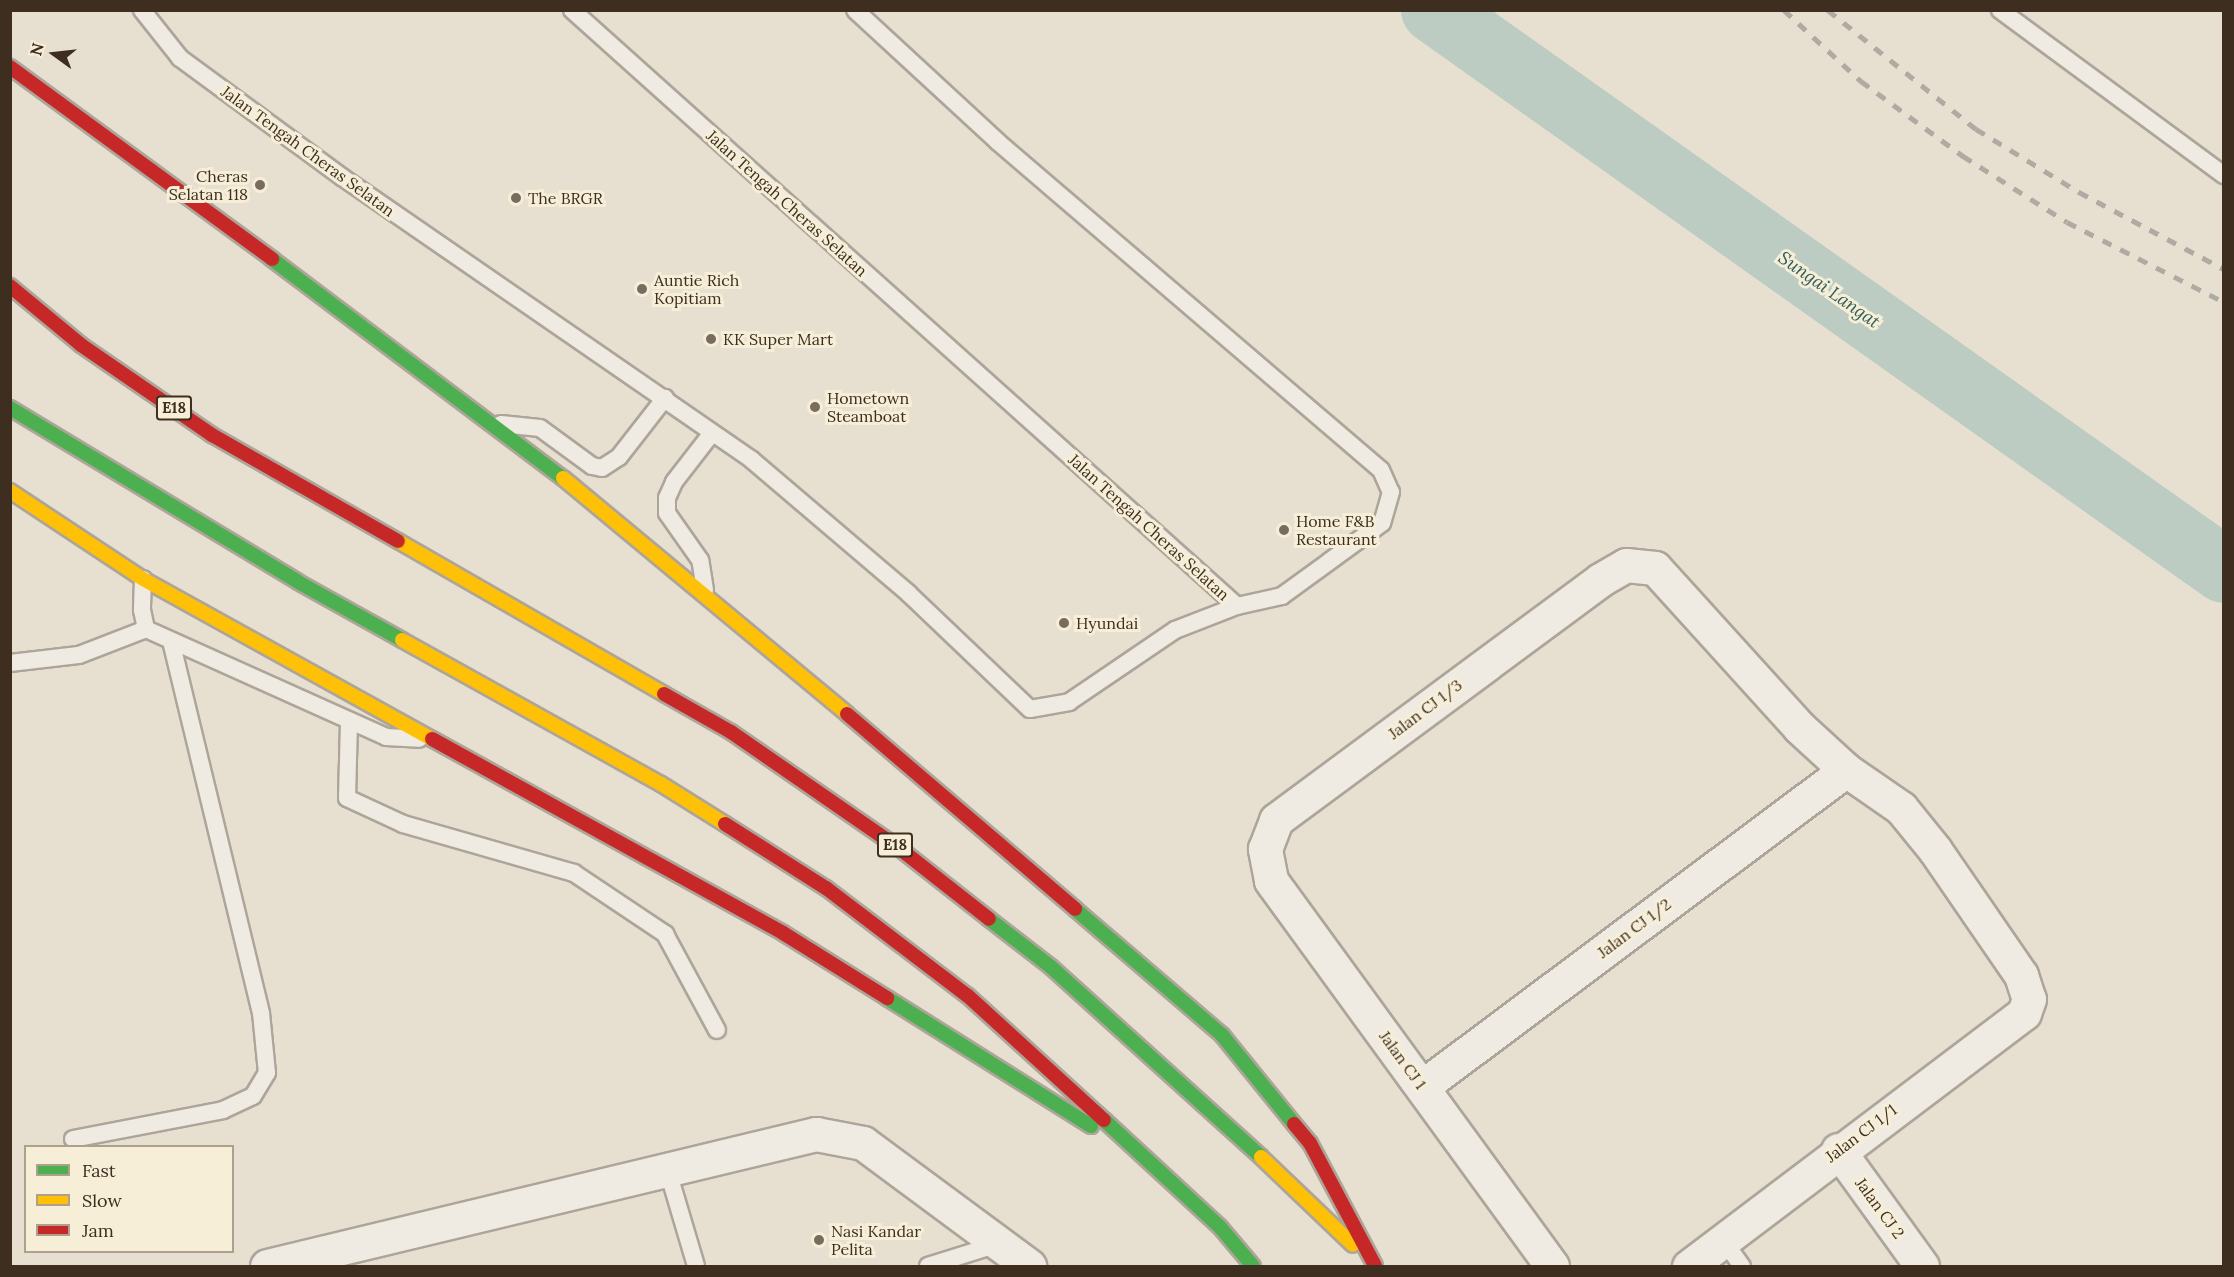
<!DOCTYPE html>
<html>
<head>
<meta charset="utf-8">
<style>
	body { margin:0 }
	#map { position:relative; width:2234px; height:1277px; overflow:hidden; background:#e7e0d1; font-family:Lora,serif }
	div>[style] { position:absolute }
	.river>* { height:66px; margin:-33px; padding:0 33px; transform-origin:33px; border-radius:33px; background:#bcccc2 }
	.roads { filter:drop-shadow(2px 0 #ada599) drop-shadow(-2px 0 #ada599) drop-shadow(0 2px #ada599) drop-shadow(0 -2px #ada599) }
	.lane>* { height:16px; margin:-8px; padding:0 8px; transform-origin:8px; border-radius:8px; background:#efebe3 }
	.street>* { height:33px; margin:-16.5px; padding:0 16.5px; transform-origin:16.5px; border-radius:16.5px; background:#efebe3 }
	.fast>* { height:14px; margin:-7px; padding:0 7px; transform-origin:7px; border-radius:7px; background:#4caf50 }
	.slow>* { height:14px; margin:-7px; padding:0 7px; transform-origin:7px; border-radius:7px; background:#ffc107 }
	.jam>* { height:14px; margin:-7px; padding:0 7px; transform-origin:7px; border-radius:7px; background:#c62828 }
	.rail>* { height:4.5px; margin-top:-2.25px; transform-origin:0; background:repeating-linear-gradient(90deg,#afaaa2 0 10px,transparent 0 20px) }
	.dots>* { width:16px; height:16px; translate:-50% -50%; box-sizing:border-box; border:3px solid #f7eed8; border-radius:50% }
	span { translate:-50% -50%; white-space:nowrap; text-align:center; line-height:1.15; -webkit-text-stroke:6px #f7eed8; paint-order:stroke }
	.shield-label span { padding:2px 4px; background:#f7eed8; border:2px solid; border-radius:4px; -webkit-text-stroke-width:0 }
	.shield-label { font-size:15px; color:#3d2e20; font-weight:700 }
	.street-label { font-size:16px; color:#3d2e20 }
	.poi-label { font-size:16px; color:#3d2e20 }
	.right { translate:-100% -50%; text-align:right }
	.left { translate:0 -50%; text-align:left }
	.water-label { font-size:18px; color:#2f5d5a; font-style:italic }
	.frame { position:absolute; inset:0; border:12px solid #3d2e20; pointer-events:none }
	.legend { position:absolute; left:24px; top:1145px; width:210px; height:108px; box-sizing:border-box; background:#f7eed8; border:2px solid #ada18e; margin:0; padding:8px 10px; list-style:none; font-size:18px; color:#3d2e20 }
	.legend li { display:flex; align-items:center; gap:12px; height:30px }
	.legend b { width:30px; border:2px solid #ada18e }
	.north { position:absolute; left:24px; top:24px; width:60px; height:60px; -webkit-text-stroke:4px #f7eed8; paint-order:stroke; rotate:285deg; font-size:16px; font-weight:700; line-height:24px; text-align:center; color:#3d2e20 }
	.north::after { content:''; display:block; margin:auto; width:21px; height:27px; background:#3d2e20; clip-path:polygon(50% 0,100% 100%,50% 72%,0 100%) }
</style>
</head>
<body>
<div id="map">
	<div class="river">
		<div style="left:1434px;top:10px;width:968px;rotate:35.33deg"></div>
	</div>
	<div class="roads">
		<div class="lane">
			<div style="left:142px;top:10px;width:61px;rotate:51.6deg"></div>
			<div style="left:180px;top:58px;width:201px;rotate:36.3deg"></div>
			<div style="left:342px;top:177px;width:498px;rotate:34.6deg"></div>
			<div style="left:752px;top:460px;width:205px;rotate:40.4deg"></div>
			<div style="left:908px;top:593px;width:168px;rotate:43.6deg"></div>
			<div style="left:1030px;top:709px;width:40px;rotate:-10deg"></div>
			<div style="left:1069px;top:702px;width:128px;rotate:-34.2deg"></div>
			<div style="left:1175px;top:630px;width:66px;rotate:-21.2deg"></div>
			<div style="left:1237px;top:606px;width:893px;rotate:-138.13deg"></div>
			<div style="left:855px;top:10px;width:195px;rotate:42.7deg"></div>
			<div style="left:998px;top:142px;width:504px;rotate:40.58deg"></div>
			<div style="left:1381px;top:470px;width:24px;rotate:66deg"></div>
			<div style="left:1391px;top:492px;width:32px;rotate:106deg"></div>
			<div style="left:1382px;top:523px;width:124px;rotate:143.9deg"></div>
			<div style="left:1282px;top:596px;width:46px;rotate:167.5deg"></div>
			<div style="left:2000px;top:10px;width:278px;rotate:36.4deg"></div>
			<div style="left:501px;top:424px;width:39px;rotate:6deg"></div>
			<div style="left:540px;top:428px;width:64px;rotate:36.2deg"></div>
			<div style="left:592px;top:466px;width:10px;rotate:11deg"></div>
			<div style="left:602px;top:468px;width:20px;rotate:-33deg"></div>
			<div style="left:619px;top:457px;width:75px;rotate:-52.1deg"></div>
			<div style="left:143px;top:579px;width:31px;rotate:92deg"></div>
			<div style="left:142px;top:610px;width:19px;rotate:78deg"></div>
			<div style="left:705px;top:590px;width:30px;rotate:-99deg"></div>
			<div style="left:700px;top:560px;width:57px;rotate:-125.1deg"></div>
			<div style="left:667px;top:513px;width:15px;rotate:-90deg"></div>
			<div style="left:667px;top:498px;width:17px;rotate:-66deg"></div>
			<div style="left:674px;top:482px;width:62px;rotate:-52.2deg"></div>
			<div style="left:10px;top:663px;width:69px;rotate:-6.6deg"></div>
			<div style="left:79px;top:655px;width:72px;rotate:-21.2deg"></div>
			<div style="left:146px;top:629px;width:263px;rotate:24.2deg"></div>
			<div style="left:386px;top:737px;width:33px;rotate:3deg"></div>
			<div style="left:349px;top:722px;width:76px;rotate:91.5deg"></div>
			<div style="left:347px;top:798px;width:62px;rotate:24.9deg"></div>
			<div style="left:403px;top:824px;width:178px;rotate:16deg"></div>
			<div style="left:574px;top:873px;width:110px;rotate:33.8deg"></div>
			<div style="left:665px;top:934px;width:109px;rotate:61.6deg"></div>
			<div style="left:73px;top:1139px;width:153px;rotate:-10.9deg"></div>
			<div style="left:223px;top:1110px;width:33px;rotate:-25deg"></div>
			<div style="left:253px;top:1096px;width:27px;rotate:-59deg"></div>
			<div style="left:267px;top:1073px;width:60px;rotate:-95.7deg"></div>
			<div style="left:261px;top:1013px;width:382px;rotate:-103.6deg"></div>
			<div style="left:667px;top:1168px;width:102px;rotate:73.5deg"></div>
			<div style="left:1723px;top:1240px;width:32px;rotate:54deg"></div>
			<div style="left:928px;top:1266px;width:73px;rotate:-17.4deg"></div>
		</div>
		<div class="street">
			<div style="left:1423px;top:1086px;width:528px;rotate:-36.76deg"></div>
			<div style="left:1838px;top:1150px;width:143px;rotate:54.1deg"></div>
			<div style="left:267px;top:1266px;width:565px;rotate:-13.52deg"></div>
			<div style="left:816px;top:1134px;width:48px;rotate:10.8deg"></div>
			<div style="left:863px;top:1143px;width:207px;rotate:36.5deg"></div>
			<div style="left:1552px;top:1266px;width:477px;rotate:-126.1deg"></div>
			<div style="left:1271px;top:880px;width:32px;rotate:-101deg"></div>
			<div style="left:1265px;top:849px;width:31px;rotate:-69deg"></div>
			<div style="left:1276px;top:820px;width:403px;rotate:-36.5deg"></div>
			<div style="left:1600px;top:580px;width:30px;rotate:-30deg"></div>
			<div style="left:1626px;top:565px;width:29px;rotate:6deg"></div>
			<div style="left:1655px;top:568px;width:215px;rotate:47.8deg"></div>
			<div style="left:1799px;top:727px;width:64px;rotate:42.5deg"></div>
			<div style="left:1846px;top:770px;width:67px;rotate:34.6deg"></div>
			<div style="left:1901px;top:808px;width:54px;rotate:51deg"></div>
			<div style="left:1935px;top:850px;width:152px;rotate:55.5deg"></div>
			<div style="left:2021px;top:975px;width:25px;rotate:72deg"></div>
			<div style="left:2029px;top:999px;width:15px;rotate:110deg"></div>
			<div style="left:2024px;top:1013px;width:420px;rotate:142.9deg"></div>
		</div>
		<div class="fast">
			<div style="left:272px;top:259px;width:364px;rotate:37deg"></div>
			<div style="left:10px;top:408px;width:336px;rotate:31.1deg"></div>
			<div style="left:298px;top:582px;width:119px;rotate:29.1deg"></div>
			<div style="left:1075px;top:909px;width:194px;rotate:40.6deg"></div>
			<div style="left:1222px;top:1035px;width:114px;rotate:51deg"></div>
			<div style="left:989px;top:919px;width:78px;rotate:37.7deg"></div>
			<div style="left:1051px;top:967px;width:283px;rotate:42.1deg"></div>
			<div style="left:887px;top:998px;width:241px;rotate:32.1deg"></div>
			<div style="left:1104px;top:1120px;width:158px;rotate:42.7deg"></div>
			<div style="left:1220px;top:1227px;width:51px;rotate:49.8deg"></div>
		</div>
		<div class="slow">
			<div style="left:563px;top:478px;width:369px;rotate:39.7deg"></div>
			<div style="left:10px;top:491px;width:159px;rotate:33.5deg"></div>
			<div style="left:143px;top:579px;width:330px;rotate:29deg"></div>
			<div style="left:398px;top:541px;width:307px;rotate:29.9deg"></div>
			<div style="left:402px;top:640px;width:296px;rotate:29.1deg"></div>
			<div style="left:661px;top:784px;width:75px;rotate:32deg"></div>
			<div style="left:1261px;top:1157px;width:127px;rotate:43.7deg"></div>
		</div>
		<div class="jam">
			<div style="left:10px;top:67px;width:325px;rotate:36.2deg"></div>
			<div style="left:10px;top:286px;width:92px;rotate:39.7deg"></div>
			<div style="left:81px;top:345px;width:159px;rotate:34.5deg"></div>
			<div style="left:212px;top:435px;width:214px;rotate:29.7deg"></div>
			<div style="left:664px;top:694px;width:77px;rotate:29.6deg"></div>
			<div style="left:731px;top:732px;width:211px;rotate:34.7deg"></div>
			<div style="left:904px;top:852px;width:108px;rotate:38.2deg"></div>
			<div style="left:847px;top:714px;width:300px;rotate:40.5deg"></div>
			<div style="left:432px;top:739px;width:401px;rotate:28.9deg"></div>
			<div style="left:783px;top:933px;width:123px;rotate:32deg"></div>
			<div style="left:725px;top:824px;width:120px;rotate:32.4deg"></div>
			<div style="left:826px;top:888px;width:178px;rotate:37.3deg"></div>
			<div style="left:968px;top:996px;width:184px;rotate:42.4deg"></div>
			<div style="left:1294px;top:1124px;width:25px;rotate:50deg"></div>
			<div style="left:1310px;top:1143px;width:139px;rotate:62.1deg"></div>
		</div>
	</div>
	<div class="rail">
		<div style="left:1784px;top:10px;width:105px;rotate:42.7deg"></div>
		<div style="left:1861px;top:81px;width:127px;rotate:36.3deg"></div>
		<div style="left:1963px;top:156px;width:123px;rotate:32.4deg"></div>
		<div style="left:2067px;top:222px;width:176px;rotate:27deg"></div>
		<div style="left:1828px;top:10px;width:190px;rotate:38.8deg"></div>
		<div style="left:1976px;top:129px;width:121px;rotate:31.5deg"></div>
		<div style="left:2079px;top:192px;width:164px;rotate:28deg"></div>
	</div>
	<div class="dots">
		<div style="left:260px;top:185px;background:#786c5e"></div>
		<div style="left:516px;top:198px;background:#786c5e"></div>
		<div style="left:642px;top:289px;background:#786c5e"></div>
		<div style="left:711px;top:339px;background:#786c5e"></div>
		<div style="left:815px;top:407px;background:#786c5e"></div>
		<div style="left:1284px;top:530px;background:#786c5e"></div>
		<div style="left:1064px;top:623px;background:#786c5e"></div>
		<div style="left:819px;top:1240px;background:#786c5e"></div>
	</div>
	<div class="shield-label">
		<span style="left:174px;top:408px">E18</span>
		<span style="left:895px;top:845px">E18</span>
	</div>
	<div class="street-label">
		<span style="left:308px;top:151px;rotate:36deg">Jalan Tengah Cheras Selatan</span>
		<span style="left:787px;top:203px;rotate:42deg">Jalan Tengah Cheras Selatan</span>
		<span style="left:1149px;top:527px;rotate:42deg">Jalan Tengah Cheras Selatan</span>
		<span style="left:1425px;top:709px;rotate:-37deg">Jalan CJ 1/3</span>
		<span style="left:1634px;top:928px;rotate:-37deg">Jalan CJ 1/2</span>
		<span style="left:1403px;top:1060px;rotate:54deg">Jalan CJ 1</span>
		<span style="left:1861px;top:1133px;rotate:-37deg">Jalan CJ 1/1</span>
		<span style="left:1880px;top:1208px;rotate:54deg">Jalan CJ 2</span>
	</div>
	<div class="poi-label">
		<span class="right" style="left:248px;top:185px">Cheras<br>Selatan 118</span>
		<span class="left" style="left:528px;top:198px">The BRGR</span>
		<span class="left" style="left:654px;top:289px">Auntie Rich<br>Kopitiam</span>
		<span class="left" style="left:723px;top:339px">KK Super Mart</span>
		<span class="left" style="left:827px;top:407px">Hometown<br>Steamboat</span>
		<span class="left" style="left:1296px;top:530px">Home F&amp;B<br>Restaurant</span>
		<span class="left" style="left:1076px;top:623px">Hyundai</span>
		<span class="left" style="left:831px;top:1240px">Nasi Kandar<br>Pelita</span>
	</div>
	<div class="water-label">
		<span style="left:1829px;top:290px;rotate:35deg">Sungai Langat</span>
	</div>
	<div class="frame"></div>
	<ul class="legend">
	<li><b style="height:8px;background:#4caf50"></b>Fast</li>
	<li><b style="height:8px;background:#ffc107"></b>Slow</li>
	<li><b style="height:8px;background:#c62828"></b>Jam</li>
	</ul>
	<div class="north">N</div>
</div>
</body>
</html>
